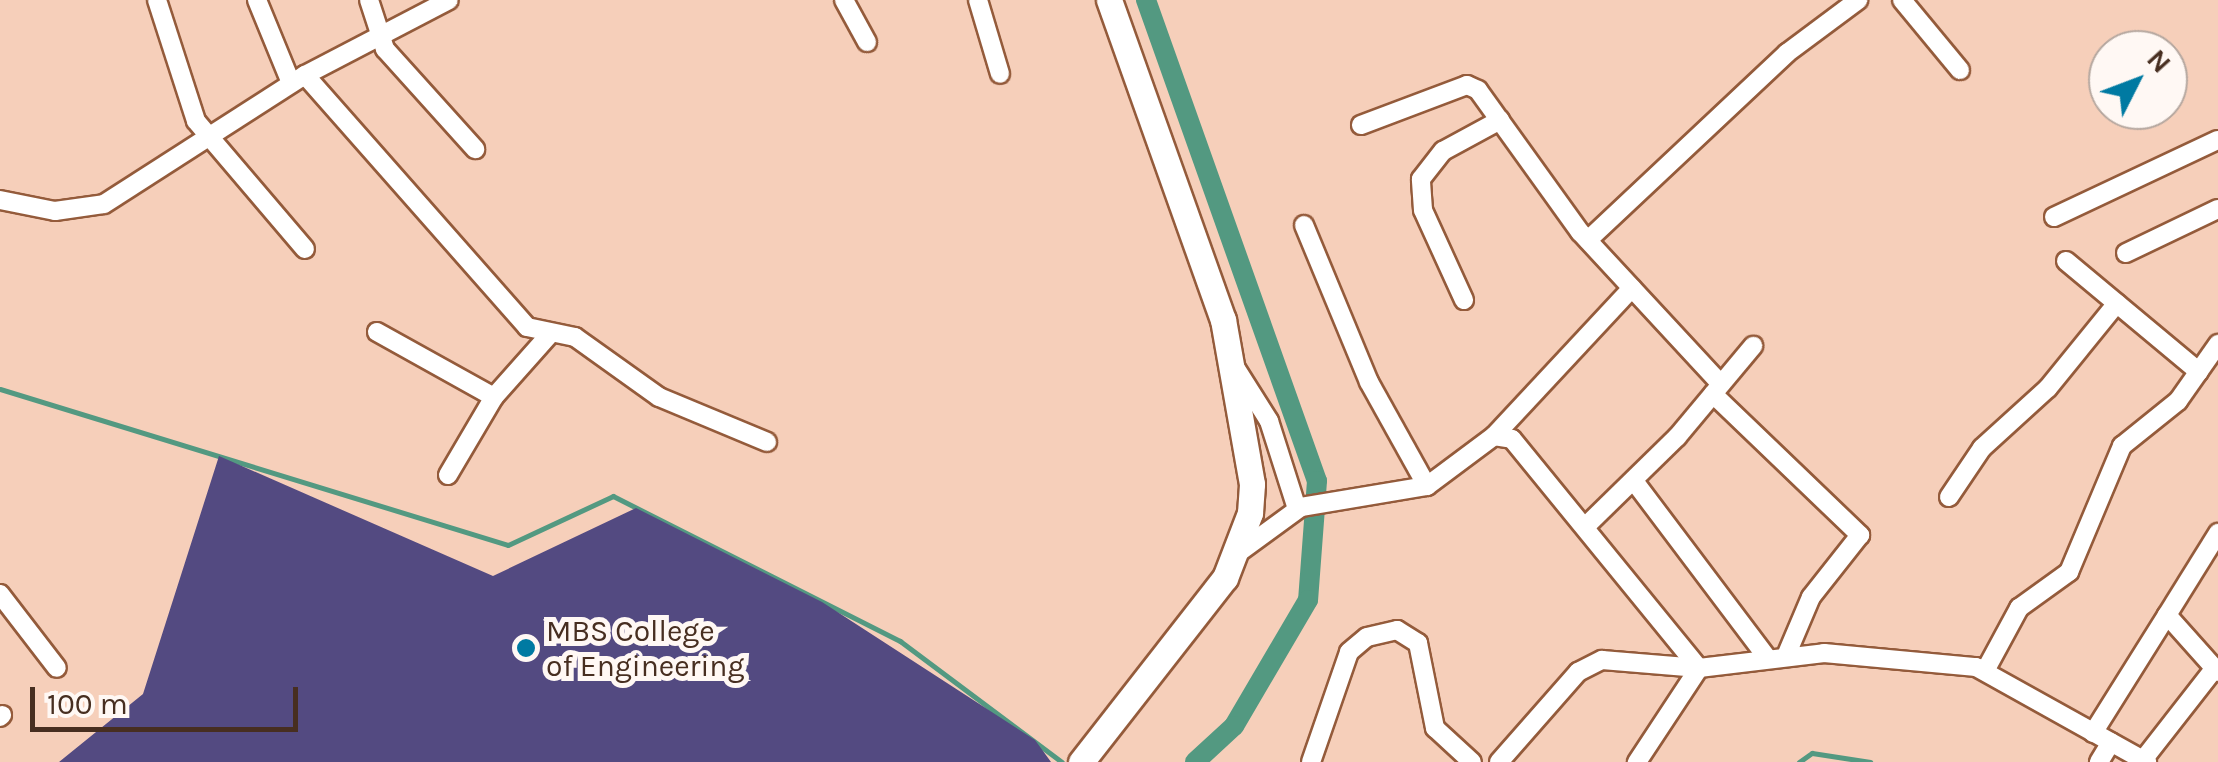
<!DOCTYPE html>
<html>
<head>
<meta charset="utf-8">
<style>
	body { margin:0 }
	#map { position:relative; width:2218px; height:762px; overflow:hidden; background:#f6cfba; font-family:Karla,sans-serif }
	div>[style] { position:absolute }
	.stream>* { height:5px; margin:-2.5px; padding:0 2.5px; transform-origin:2.5px; border-radius:2.5px; background:#539981 }
	.canal>* { height:20px; margin:-10px; padding:0 10px; transform-origin:10px; border-radius:10px; background:#539981 }
	.building>* { inset:0; background:#534a81 }
	.roads { filter:drop-shadow(2px 0 #945b3b) drop-shadow(-2px 0 #945b3b) drop-shadow(0 2px #945b3b) drop-shadow(0 -2px #945b3b) }
	.street>* { height:18px; margin:-9px; padding:0 9px; transform-origin:9px; border-radius:9px; background:#fff }
	.secondary>* { height:25px; margin:-12.5px; padding:0 12.5px; transform-origin:12.5px; border-radius:12.5px; background:#fff }
	.dots>* { width:28px; height:28px; translate:-50% -50%; box-sizing:border-box; border:5px solid #fff8f4; border-radius:50% }
	span { translate:-50% -50%; white-space:nowrap; text-align:center; line-height:1.15; -webkit-text-stroke:10px #fff8f4; paint-order:stroke }
	.poi-label { font-size:30px; color:#472e20 }
	.left { translate:0 -50%; text-align:left }
	.north { position:absolute; left:2088px; top:30px; width:100px; height:100px; box-sizing:border-box; background:#fff8f4; border:2px solid #b5a79f; border-radius:50%; rotate:48deg; font-size:28px; font-weight:700; line-height:40px; text-align:center; color:#472e20 }
	.north::after { content:''; display:block; margin:auto; width:35px; height:45px; background:#007aa2; clip-path:polygon(50% 0,100% 100%,50% 72%,0 100%) }
	.scale { position:absolute; left:30px; top:687px; width:268px; height:45px; box-sizing:border-box; border:5px solid #472e20; border-top:0; padding-left:12px; font-size:30px; line-height:35px; white-space:nowrap; color:#472e20; -webkit-text-stroke:8px #fff8f4; paint-order:stroke }
</style>
</head>
<body>
<div id="map">
	<div class="stream">
		<div style="left:0;top:389px;width:531px;rotate:17.07deg"></div>
		<div style="left:508px;top:545px;width:116px;rotate:-25deg"></div>
		<div style="left:613px;top:496px;width:322px;rotate:26.8deg"></div>
		<div style="left:900px;top:641px;width:202px;rotate:36.8deg"></div>
		<div style="left:1799px;top:762px;width:16px;rotate:-35deg"></div>
		<div style="left:1812px;top:753px;width:59px;rotate:8.8deg"></div>
	</div>
	<div class="canal">
		<div style="left:1146px;top:0;width:510px;rotate:70.43deg"></div>
		<div style="left:1317px;top:481px;width:119px;rotate:94.3deg"></div>
		<div style="left:1308px;top:600px;width:146px;rotate:120.4deg"></div>
		<div style="left:1234px;top:726px;width:53px;rotate:137.3deg"></div>
	</div>
	<div class="building">
		<div style="clip-path:polygon(219px 456px,493px 576px,636px 508px,822px 602px,1035px 740px,1051px 762px,59px 762px,143px 694px)"></div>
	</div>
	<div class="roads">
		<div class="street">
			<div style="left:157px;top:0;width:127px;rotate:72.1deg"></div>
			<div style="left:196px;top:121px;width:168px;rotate:49.6deg"></div>
			<div style="left:257px;top:0;width:90px;rotate:67.7deg"></div>
			<div style="left:369px;top:0;width:52px;rotate:71.9deg"></div>
			<div style="left:385px;top:49px;width:135px;rotate:48deg"></div>
			<div style="left:844px;top:0;width:48px;rotate:61.3deg"></div>
			<div style="left:978px;top:0;width:77px;rotate:73.4deg"></div>
			<div style="left:1902px;top:0;width:91px;rotate:50.4deg"></div>
			<div style="left:305px;top:75px;width:336px;rotate:48.6deg"></div>
			<div style="left:527px;top:327px;width:49px;rotate:11.8deg"></div>
			<div style="left:575px;top:337px;width:103px;rotate:35.5deg"></div>
			<div style="left:659px;top:397px;width:117px;rotate:22.6deg"></div>
			<div style="left:1361px;top:125px;width:113px;rotate:-20.7deg"></div>
			<div style="left:1467px;top:85px;width:12px;rotate:24deg"></div>
			<div style="left:1478px;top:90px;width:175px;rotate:54.3deg"></div>
			<div style="left:1580px;top:232px;width:207px;rotate:47.2deg"></div>
			<div style="left:0;top:200px;width:56px;rotate:11.3deg"></div>
			<div style="left:55px;top:211px;width:49px;rotate:-8.1deg"></div>
			<div style="left:104px;top:204px;width:239px;rotate:-32.7deg"></div>
			<div style="left:305px;top:75px;width:162px;rotate:-27.5deg"></div>
			<div style="left:2054px;top:217px;width:181px;rotate:-25.2deg"></div>
			<div style="left:1304px;top:225px;width:170px;rotate:67.5deg"></div>
			<div style="left:1369px;top:382px;width:119px;rotate:60.9deg"></div>
			<div style="left:1588px;top:240px;width:273px;rotate:-43.2deg"></div>
			<div style="left:1787px;top:53px;width:89px;rotate:-36.7deg"></div>
			<div style="left:2126px;top:253px;width:102px;rotate:-25.6deg"></div>
			<div style="left:2066px;top:261px;width:173px;rotate:39.8deg"></div>
			<div style="left:1464px;top:300px;width:99px;rotate:-114.5deg"></div>
			<div style="left:1423px;top:210px;width:31px;rotate:-94deg"></div>
			<div style="left:1421px;top:179px;width:36px;rotate:-52deg"></div>
			<div style="left:1443px;top:151px;width:65px;rotate:-28.5deg"></div>
			<div style="left:377px;top:332px;width:134px;rotate:29.1deg"></div>
			<div style="left:1235px;top:367px;width:64px;rotate:57.8deg"></div>
			<div style="left:1269px;top:421px;width:92px;rotate:72.3deg"></div>
			<div style="left:1713px;top:394px;width:204px;rotate:43.8deg"></div>
			<div style="left:1860px;top:535px;width:79px;rotate:128.3deg"></div>
			<div style="left:1811px;top:597px;width:64px;rotate:113deg"></div>
			<div style="left:1494px;top:436px;width:202px;rotate:-47deg"></div>
			<div style="left:448px;top:475px;width:91px;rotate:-59.5deg"></div>
			<div style="left:494px;top:397px;width:84px;rotate:-48.4deg"></div>
			<div style="left:1634px;top:481px;width:223px;rotate:53deg"></div>
			<div style="left:1949px;top:497px;width:59px;rotate:-56deg"></div>
			<div style="left:1982px;top:448px;width:89px;rotate:-42.3deg"></div>
			<div style="left:2048px;top:388px;width:109px;rotate:-50.9deg"></div>
			<div style="left:1585px;top:527px;width:129px;rotate:-44.4deg"></div>
			<div style="left:1677px;top:437px;width:119px;rotate:-50.1deg"></div>
			<div style="left:1238px;top:553px;width:78px;rotate:-36.1deg"></div>
			<div style="left:1301px;top:507px;width:128px;rotate:-9.5deg"></div>
			<div style="left:1427px;top:486px;width:84px;rotate:-36.7deg"></div>
			<div style="left:1494px;top:436px;width:18px;rotate:9deg"></div>
			<div style="left:1512px;top:439px;width:296px;rotate:50.8deg"></div>
			<div style="left:1699px;top:668px;width:113px;rotate:123.4deg"></div>
			<div style="left:0;top:594px;width:93px;rotate:52.4deg"></div>
			<div style="left:2167px;top:615px;width:97px;rotate:-58.1deg"></div>
			<div style="left:1985px;top:671px;width:72px;rotate:-61.6deg"></div>
			<div style="left:2019px;top:608px;width:62px;rotate:-35.8deg"></div>
			<div style="left:2069px;top:572px;width:137px;rotate:-67.2deg"></div>
			<div style="left:2122px;top:446px;width:72px;rotate:-38.8deg"></div>
			<div style="left:2178px;top:401px;width:70px;rotate:-54.9deg"></div>
			<div style="left:0;top:717px;width:3px;rotate:-45deg"></div>
			<div style="left:2093px;top:733px;width:139px;rotate:-57.9deg"></div>
			<div style="left:2167px;top:615px;width:76px;rotate:48.2deg"></div>
			<div style="left:2143px;top:760px;width:115px;rotate:-52deg"></div>
			<div style="left:1311px;top:762px;width:116px;rotate:-70.9deg"></div>
			<div style="left:1349px;top:652px;width:23px;rotate:-40deg"></div>
			<div style="left:1367px;top:637px;width:31px;rotate:-13deg"></div>
			<div style="left:1397px;top:630px;width:25px;rotate:32deg"></div>
			<div style="left:1418px;top:643px;width:87px;rotate:78.7deg"></div>
			<div style="left:1435px;top:728px;width:50px;rotate:42.6deg"></div>
			<div style="left:1499px;top:762px;width:120px;rotate:-48.7deg"></div>
			<div style="left:1578px;top:672px;width:27px;rotate:-27deg"></div>
			<div style="left:1602px;top:660px;width:97px;rotate:4.7deg"></div>
			<div style="left:1699px;top:668px;width:126px;rotate:-6.8deg"></div>
			<div style="left:1824px;top:653px;width:153px;rotate:5.3deg"></div>
			<div style="left:1976px;top:667px;width:196px;rotate:29.1deg"></div>
			<div style="left:2099px;top:762px;width:23px;rotate:-59deg"></div>
		</div>
		<div class="secondary">
			<div style="left:1081px;top:762px;width:234px;rotate:-52deg"></div>
			<div style="left:1225px;top:578px;width:70px;rotate:-69deg"></div>
			<div style="left:1250px;top:513px;width:29px;rotate:-86deg"></div>
			<div style="left:1252px;top:484px;width:167px;rotate:-100deg"></div>
			<div style="left:1223px;top:320px;width:340px;rotate:-109.6deg"></div>
		</div>
	</div>
	<div class="dots">
		<div style="left:526px;top:648px;background:#007aa2"></div>
	</div>
	<div class="poi-label">
		<span class="left" style="left:546px;top:648px">MBS College<br>of Engineering</span>
	</div>
	<div class="north">N</div>
	<div class="scale">100 m</div>
</div>
</body>
</html>
